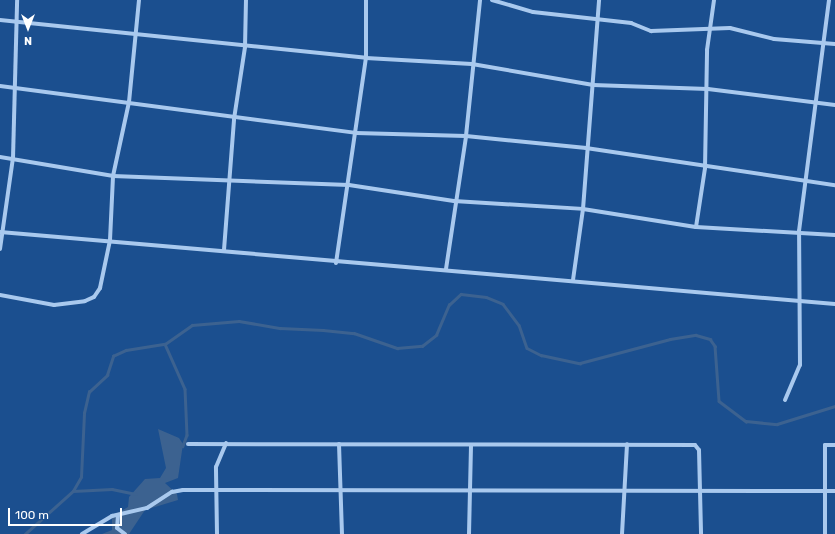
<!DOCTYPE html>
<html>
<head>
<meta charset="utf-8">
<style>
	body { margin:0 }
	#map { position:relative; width:835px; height:534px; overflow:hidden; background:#1b4f8f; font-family:Rubik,sans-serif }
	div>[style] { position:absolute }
	.water>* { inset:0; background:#3c6290 }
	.stream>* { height:2.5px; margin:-1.25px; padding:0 1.25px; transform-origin:1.25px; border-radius:1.25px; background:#3c6290 }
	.minor>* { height:4px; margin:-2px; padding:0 2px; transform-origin:2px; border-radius:2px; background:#a9c9ee }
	span { translate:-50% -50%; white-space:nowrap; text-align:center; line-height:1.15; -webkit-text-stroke:3.5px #1b4f8f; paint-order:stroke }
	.north { position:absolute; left:8px; top:8px; width:40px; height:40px; -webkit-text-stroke:3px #1b4f8f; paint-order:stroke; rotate:180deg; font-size:11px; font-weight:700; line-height:16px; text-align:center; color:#fff }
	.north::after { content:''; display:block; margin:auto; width:14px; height:18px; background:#fff; clip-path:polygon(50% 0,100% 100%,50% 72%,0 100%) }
	.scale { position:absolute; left:8px; top:508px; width:114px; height:18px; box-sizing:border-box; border:2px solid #fff; border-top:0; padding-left:5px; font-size:12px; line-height:14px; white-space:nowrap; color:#fff; -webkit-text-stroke:3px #1b4f8f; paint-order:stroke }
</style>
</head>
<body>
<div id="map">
	<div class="water">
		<div style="clip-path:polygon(158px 429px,179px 438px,183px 444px,178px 478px,165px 483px,177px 494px,178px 500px,145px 510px,129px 534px,102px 534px,112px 530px,112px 516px,128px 507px,129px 497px,145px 479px,160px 478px,166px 468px)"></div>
	</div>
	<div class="stream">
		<div style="left:165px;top:344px;width:49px;rotate:66deg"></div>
		<div style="left:185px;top:389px;width:46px;rotate:87.5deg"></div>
		<div style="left:187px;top:435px;width:12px;rotate:110deg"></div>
		<div style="left:73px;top:491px;width:39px;rotate:-3deg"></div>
		<div style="left:112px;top:489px;width:24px;rotate:12deg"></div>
		<div style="left:25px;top:534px;width:64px;rotate:-41.9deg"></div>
		<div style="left:73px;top:491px;width:16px;rotate:-60deg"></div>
		<div style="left:81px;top:477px;width:64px;rotate:-87.3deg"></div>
		<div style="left:84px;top:413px;width:22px;rotate:-77deg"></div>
		<div style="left:89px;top:392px;width:25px;rotate:-43deg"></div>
		<div style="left:107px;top:375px;width:20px;rotate:-72deg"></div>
		<div style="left:113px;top:356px;width:14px;rotate:-25deg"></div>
		<div style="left:126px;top:350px;width:39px;rotate:-9deg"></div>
		<div style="left:165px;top:344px;width:33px;rotate:-35deg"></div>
		<div style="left:192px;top:325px;width:47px;rotate:-4.9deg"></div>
		<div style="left:239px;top:321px;width:42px;rotate:9.7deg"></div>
		<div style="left:280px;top:328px;width:43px;rotate:2.7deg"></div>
		<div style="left:323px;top:330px;width:31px;rotate:6deg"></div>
		<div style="left:354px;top:333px;width:46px;rotate:19.2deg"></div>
		<div style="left:397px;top:348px;width:25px;rotate:-5deg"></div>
		<div style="left:422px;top:346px;width:18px;rotate:-38deg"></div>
		<div style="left:436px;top:335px;width:33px;rotate:-67deg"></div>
		<div style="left:449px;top:305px;width:16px;rotate:-43deg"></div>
		<div style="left:461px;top:294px;width:25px;rotate:7deg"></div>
		<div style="left:486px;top:297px;width:18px;rotate:22deg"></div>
		<div style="left:503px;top:304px;width:26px;rotate:53deg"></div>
		<div style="left:519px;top:325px;width:24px;rotate:71deg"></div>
		<div style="left:527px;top:348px;width:16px;rotate:27deg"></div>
		<div style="left:541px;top:355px;width:40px;rotate:12deg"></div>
		<div style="left:580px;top:363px;width:93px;rotate:-14.9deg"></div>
		<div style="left:670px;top:339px;width:26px;rotate:-9deg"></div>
		<div style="left:696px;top:335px;width:15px;rotate:16deg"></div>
		<div style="left:710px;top:339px;width:9px;rotate:54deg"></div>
		<div style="left:715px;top:346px;width:55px;rotate:85.8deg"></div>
		<div style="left:719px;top:401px;width:34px;rotate:37deg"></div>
		<div style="left:746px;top:421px;width:31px;rotate:6deg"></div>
		<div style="left:777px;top:424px;width:61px;rotate:-17.2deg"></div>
	</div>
	<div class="minor">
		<div style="left:492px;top:0;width:43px;rotate:16.3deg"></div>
		<div style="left:533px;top:12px;width:99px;rotate:6.4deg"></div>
		<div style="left:631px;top:23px;width:22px;rotate:22deg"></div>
		<div style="left:651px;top:31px;width:79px;rotate:-2.2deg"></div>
		<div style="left:730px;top:28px;width:45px;rotate:14deg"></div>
		<div style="left:774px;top:39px;width:61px;rotate:4.7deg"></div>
		<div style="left:0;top:20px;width:368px;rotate:5.9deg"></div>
		<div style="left:366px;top:58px;width:106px;rotate:3.2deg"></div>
		<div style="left:472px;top:64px;width:123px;rotate:9.8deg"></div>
		<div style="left:593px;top:85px;width:115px;rotate:2deg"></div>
		<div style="left:708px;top:89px;width:128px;rotate:7.2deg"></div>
		<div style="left:0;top:86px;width:359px;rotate:7.5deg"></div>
		<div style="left:356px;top:133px;width:110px;rotate:1.6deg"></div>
		<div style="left:466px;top:136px;width:121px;rotate:5.7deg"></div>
		<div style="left:586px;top:148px;width:252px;rotate:8.5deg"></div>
		<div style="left:0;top:157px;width:115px;rotate:9.5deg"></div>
		<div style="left:113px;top:176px;width:236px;rotate:2.2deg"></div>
		<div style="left:349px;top:185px;width:106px;rotate:8.7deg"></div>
		<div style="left:454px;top:201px;width:129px;rotate:3.5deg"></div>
		<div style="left:583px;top:209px;width:114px;rotate:9.1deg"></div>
		<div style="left:696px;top:227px;width:139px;rotate:3.3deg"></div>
		<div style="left:696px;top:227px;width:60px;rotate:-81.3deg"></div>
		<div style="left:705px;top:168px;width:118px;rotate:-89deg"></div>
		<div style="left:707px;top:50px;width:50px;rotate:-82deg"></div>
		<div style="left:0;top:232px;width:838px;rotate:4.93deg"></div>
		<div style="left:0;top:249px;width:92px;rotate:-81.9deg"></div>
		<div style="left:13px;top:158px;width:158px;rotate:-88.5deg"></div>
		<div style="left:224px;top:250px;width:131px;rotate:-85.6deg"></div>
		<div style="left:234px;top:119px;width:73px;rotate:-81.3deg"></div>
		<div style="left:245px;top:47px;width:47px;rotate:-88.8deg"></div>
		<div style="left:336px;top:263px;width:207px;rotate:-81.7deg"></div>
		<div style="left:366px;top:58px;width:58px;rotate:-90deg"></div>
		<div style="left:446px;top:269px;width:134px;rotate:-81.4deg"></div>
		<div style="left:466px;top:136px;width:137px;rotate:-84.1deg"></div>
		<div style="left:573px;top:280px;width:72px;rotate:-82deg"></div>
		<div style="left:583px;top:209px;width:210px;rotate:-85.6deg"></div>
		<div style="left:0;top:295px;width:55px;rotate:10.5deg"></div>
		<div style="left:54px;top:305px;width:31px;rotate:-7deg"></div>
		<div style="left:85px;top:301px;width:10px;rotate:-24deg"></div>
		<div style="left:94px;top:297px;width:11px;rotate:-56deg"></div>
		<div style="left:100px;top:288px;width:49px;rotate:-78.2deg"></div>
		<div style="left:110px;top:240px;width:64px;rotate:-87.3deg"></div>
		<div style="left:113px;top:176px;width:76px;rotate:-77.8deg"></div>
		<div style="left:129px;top:102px;width:102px;rotate:-84.4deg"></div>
		<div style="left:785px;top:400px;width:38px;rotate:-67deg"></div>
		<div style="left:800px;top:365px;width:134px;rotate:-90.4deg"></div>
		<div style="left:799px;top:231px;width:233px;rotate:-82.6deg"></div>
		<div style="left:188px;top:444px;width:507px;rotate:0.11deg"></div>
		<div style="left:695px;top:445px;width:6px;rotate:51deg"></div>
		<div style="left:699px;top:450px;width:84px;rotate:88.6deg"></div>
		<div style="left:339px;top:444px;width:90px;rotate:88.1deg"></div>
		<div style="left:118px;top:515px;width:13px;rotate:94deg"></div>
		<div style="left:117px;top:528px;width:10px;rotate:37deg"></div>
		<div style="left:82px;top:534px;width:35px;rotate:-31deg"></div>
		<div style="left:112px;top:516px;width:36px;rotate:-13deg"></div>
		<div style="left:147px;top:508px;width:30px;rotate:-33deg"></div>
		<div style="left:172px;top:492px;width:11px;rotate:-10deg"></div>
		<div style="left:183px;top:490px;width:652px;rotate:0.09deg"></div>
		<div style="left:217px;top:534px;width:67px;rotate:-90.9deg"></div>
		<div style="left:216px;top:467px;width:26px;rotate:-67deg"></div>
		<div style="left:469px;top:534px;width:89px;rotate:-88.7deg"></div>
		<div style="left:622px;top:534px;width:90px;rotate:-86.8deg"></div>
		<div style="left:825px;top:534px;width:89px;rotate:-90deg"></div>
		<div style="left:825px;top:445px;width:10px"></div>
	</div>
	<div class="north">N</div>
	<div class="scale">100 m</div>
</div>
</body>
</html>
